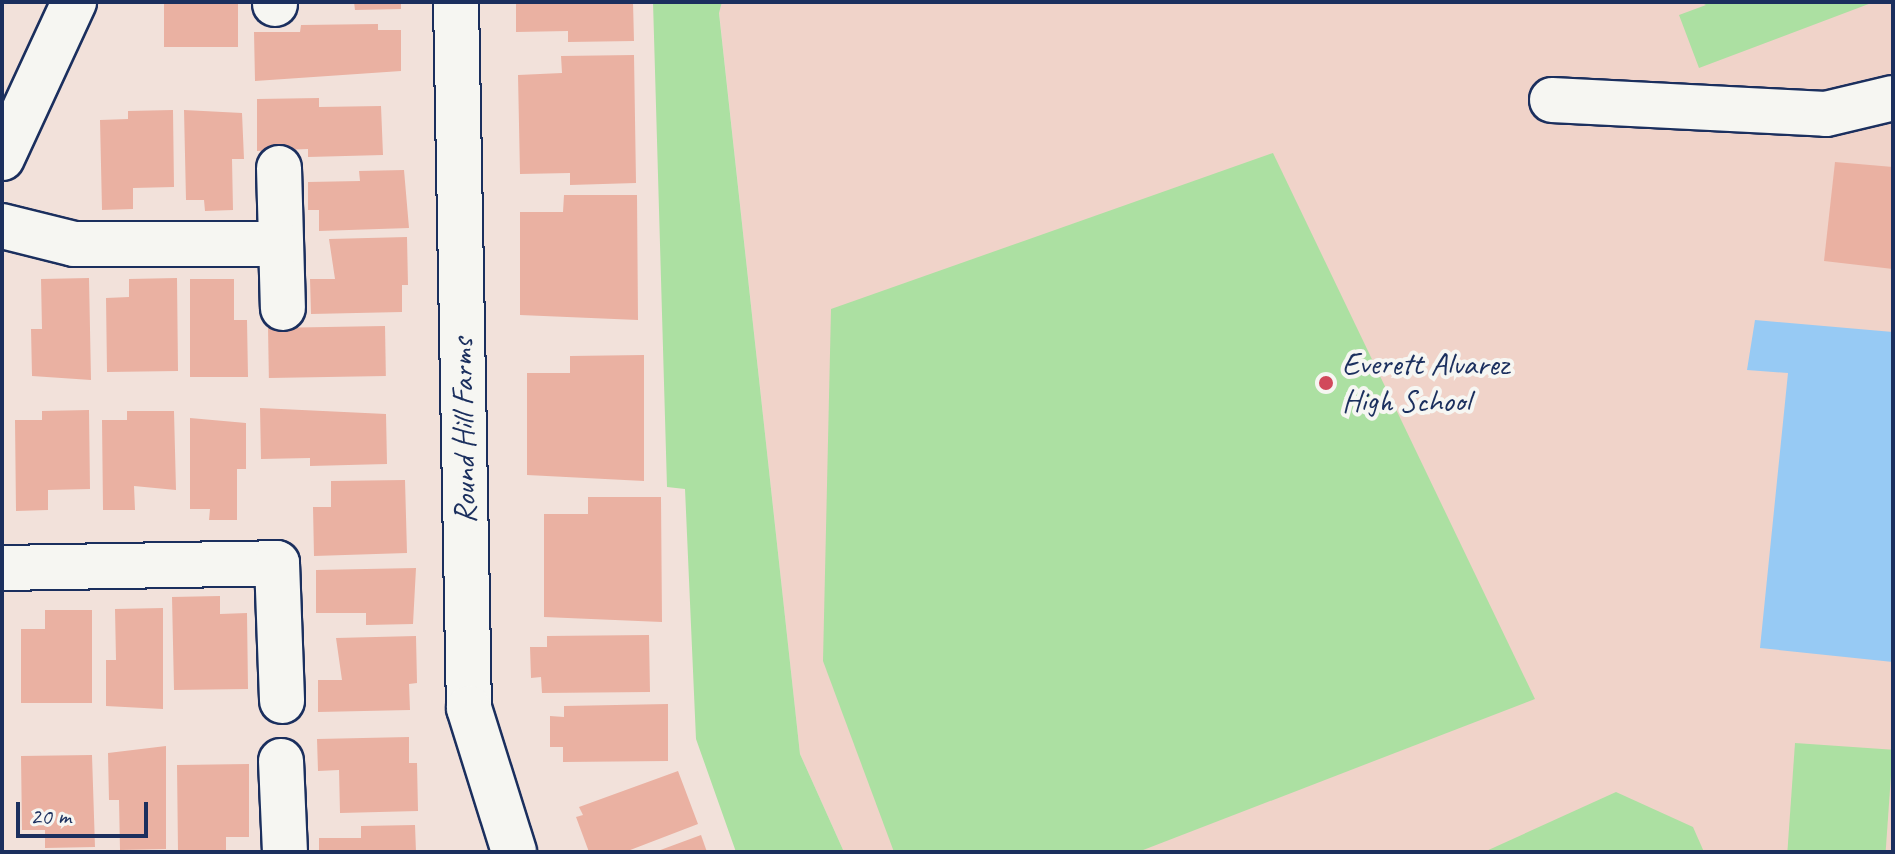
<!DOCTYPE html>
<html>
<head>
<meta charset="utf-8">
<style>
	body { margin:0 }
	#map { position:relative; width:1895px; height:854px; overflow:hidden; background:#f2e1da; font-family:Caveat,sans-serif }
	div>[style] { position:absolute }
	.built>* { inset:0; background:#f0d3c9 }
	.green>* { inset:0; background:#ace0a2; transform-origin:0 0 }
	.water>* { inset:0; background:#97caf4 }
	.building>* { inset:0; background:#eab1a2; transform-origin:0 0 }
	.roads { filter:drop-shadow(2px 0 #1b2f5e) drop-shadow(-2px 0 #1b2f5e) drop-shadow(0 2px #1b2f5e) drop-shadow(0 -2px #1b2f5e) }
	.minor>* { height:44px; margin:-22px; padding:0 22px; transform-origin:22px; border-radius:22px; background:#f6f6f2 }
	.dots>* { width:22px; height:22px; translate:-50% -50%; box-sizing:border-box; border:4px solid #f6f6f2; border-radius:50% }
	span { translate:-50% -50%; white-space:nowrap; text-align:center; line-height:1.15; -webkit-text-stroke:8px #f6f6f2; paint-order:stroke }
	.poi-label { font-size:32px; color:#1b2f5e }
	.left { translate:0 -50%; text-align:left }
	.street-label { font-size:32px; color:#1b2f5e }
	.frame { position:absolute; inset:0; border:4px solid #1b2f5e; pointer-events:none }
	.scale { position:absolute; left:16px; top:802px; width:132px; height:36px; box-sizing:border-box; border:4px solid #1b2f5e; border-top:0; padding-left:10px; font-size:24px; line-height:28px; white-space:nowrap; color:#1b2f5e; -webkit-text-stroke:6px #f6f6f2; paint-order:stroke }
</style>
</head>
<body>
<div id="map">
	<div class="built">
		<div style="clip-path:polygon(722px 2px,1893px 2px,1893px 852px,844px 852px,800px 754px,719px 12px)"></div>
	</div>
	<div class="green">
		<div style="clip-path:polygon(653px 2px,722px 2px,719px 13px,800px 754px,844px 852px,736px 852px,696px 739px,685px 489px,667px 487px)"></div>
		<div style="clip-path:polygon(1700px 2px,1874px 2px,1699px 68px,1679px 15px,1706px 5px)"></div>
		<div style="clip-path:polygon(1273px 153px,1535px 699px,1138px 852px,894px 852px,823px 661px,831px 309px)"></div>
		<div style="left:1795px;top:743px;width:98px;height:109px;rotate:4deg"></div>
		<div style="clip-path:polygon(1616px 792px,1693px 827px,1704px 852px,1484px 852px)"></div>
	</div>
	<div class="water">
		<div style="clip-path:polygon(1755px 320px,1893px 332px,1893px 662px,1760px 648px,1788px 373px,1747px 370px)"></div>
	</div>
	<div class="building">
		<div style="left:164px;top:2px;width:74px;height:45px"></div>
		<div style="clip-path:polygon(354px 2px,401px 2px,401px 9px,355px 10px)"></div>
		<div style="clip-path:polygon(516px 2px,633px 2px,634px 41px,568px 42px,568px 31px,516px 32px)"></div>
		<div style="clip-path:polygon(378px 24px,378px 30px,401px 30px,401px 71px,255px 81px,254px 32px,300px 32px,301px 25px)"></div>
		<div style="clip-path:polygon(634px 55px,636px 183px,570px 185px,570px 173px,520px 174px,518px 75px,562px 73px,561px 56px)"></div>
		<div style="clip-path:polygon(319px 98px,319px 107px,381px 106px,383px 155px,308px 157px,308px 149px,257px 151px,257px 99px)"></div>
		<div style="clip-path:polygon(173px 110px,174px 187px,133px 188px,133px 209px,102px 210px,100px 120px,128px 119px,128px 111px)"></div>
		<div style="clip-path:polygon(184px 110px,242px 113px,244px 159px,232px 159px,233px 210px,205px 211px,204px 200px,186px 200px)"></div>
		<div style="clip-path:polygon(1835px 162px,1893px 167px,1893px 269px,1824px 261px)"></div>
		<div style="clip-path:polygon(404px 170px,409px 228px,319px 231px,319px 210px,308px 210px,308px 182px,360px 181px,359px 171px)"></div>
		<div style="clip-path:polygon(564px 195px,637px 195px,638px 320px,520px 315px,520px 212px,563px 212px)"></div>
		<div style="clip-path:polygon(407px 237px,408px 285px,402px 285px,402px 312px,311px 314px,310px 279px,335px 279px,329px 239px)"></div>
		<div style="clip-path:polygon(89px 278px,91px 380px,32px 376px,31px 329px,42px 329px,41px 279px)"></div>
		<div style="clip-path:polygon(177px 278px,178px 371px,107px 372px,106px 298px,129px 297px,129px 279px)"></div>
		<div style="clip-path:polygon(190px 279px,234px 279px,234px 320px,247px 320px,248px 377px,190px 377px)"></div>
		<div style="left:385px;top:326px;width:50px;height:117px;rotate:89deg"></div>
		<div style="clip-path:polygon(644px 355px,644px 481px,527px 475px,527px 373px,570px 373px,570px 356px)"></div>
		<div style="clip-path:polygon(260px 408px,386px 414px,387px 464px,310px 466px,310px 458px,261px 459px)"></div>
		<div style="clip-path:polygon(89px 410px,90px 489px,48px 490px,48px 510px,16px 511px,15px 420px,42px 420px,42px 411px)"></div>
		<div style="clip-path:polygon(127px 411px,174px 411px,176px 490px,134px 486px,135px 510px,103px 510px,102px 420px,127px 420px)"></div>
		<div style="clip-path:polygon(190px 418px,246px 423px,246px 469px,237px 469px,237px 520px,209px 520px,210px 509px,190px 509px)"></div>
		<div style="clip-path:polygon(405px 480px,407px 553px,314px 556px,313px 507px,331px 507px,331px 481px)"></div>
		<div style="clip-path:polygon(588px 497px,661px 497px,662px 622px,544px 617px,544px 514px,588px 514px)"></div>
		<div style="clip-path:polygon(416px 568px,413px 624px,366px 625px,366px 613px,316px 613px,316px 570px)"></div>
		<div style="clip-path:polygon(220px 596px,220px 614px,247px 613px,248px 689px,174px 690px,172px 597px)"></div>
		<div style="clip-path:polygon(163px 608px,163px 709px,106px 706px,106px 660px,116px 660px,115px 609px)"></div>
		<div style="clip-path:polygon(45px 610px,92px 610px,92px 703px,21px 703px,21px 629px,45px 629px)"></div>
		<div style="clip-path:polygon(649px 635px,650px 692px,542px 693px,541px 677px,531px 678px,530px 647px,547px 647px,547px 636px)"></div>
		<div style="clip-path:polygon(416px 636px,417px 683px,409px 684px,410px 710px,318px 712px,318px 680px,342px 680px,336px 638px)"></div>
		<div style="clip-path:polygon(668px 704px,668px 761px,563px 762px,563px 747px,550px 747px,550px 716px,564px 717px,564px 706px)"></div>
		<div style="clip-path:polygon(409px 737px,409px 763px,417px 763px,418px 811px,340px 813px,339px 770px,318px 771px,317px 739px)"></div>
		<div style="clip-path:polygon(166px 746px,166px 849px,120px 850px,119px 800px,109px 800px,108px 753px)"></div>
		<div style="clip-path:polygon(92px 755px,95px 847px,45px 848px,45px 830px,22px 830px,21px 756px)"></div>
		<div style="clip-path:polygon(249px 764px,249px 837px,226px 837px,226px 852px,178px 852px,177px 765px)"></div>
		<div style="clip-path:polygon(678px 771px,698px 824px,625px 852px,589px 852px,576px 817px,583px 815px,579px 807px)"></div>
		<div style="clip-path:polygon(415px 825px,416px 852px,319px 852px,319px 838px,361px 838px,361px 826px)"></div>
		<div style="clip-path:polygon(701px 835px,707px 852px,655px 852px)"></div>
	</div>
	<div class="roads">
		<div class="minor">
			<div style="left:275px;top:2px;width:2px;rotate:90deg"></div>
			<div style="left:456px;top:2px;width:706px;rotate:88.95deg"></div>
			<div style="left:469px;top:708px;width:151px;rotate:72.6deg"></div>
			<div style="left:1552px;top:100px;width:274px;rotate:2.9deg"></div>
			<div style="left:1826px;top:114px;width:69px;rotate:-13.4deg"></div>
			<div style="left:2px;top:158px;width:172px;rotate:-65.2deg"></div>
			<div style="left:279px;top:168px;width:140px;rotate:88.4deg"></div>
			<div style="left:2px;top:226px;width:74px;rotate:14deg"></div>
			<div style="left:74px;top:244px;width:207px"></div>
			<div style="left:2px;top:568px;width:275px;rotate:-1deg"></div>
			<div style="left:277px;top:563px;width:138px;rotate:87.9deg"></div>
			<div style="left:281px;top:761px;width:91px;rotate:87.5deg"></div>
		</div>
	</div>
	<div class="dots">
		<div style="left:1326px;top:383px;background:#d1495b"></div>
	</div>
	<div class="poi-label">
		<span class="left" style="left:1342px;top:383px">Everett Alvarez<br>High School</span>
	</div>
	<div class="street-label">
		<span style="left:464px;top:431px;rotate:-91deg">Round Hill Farms</span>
	</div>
	<div class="frame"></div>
	<div class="scale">20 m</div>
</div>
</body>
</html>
